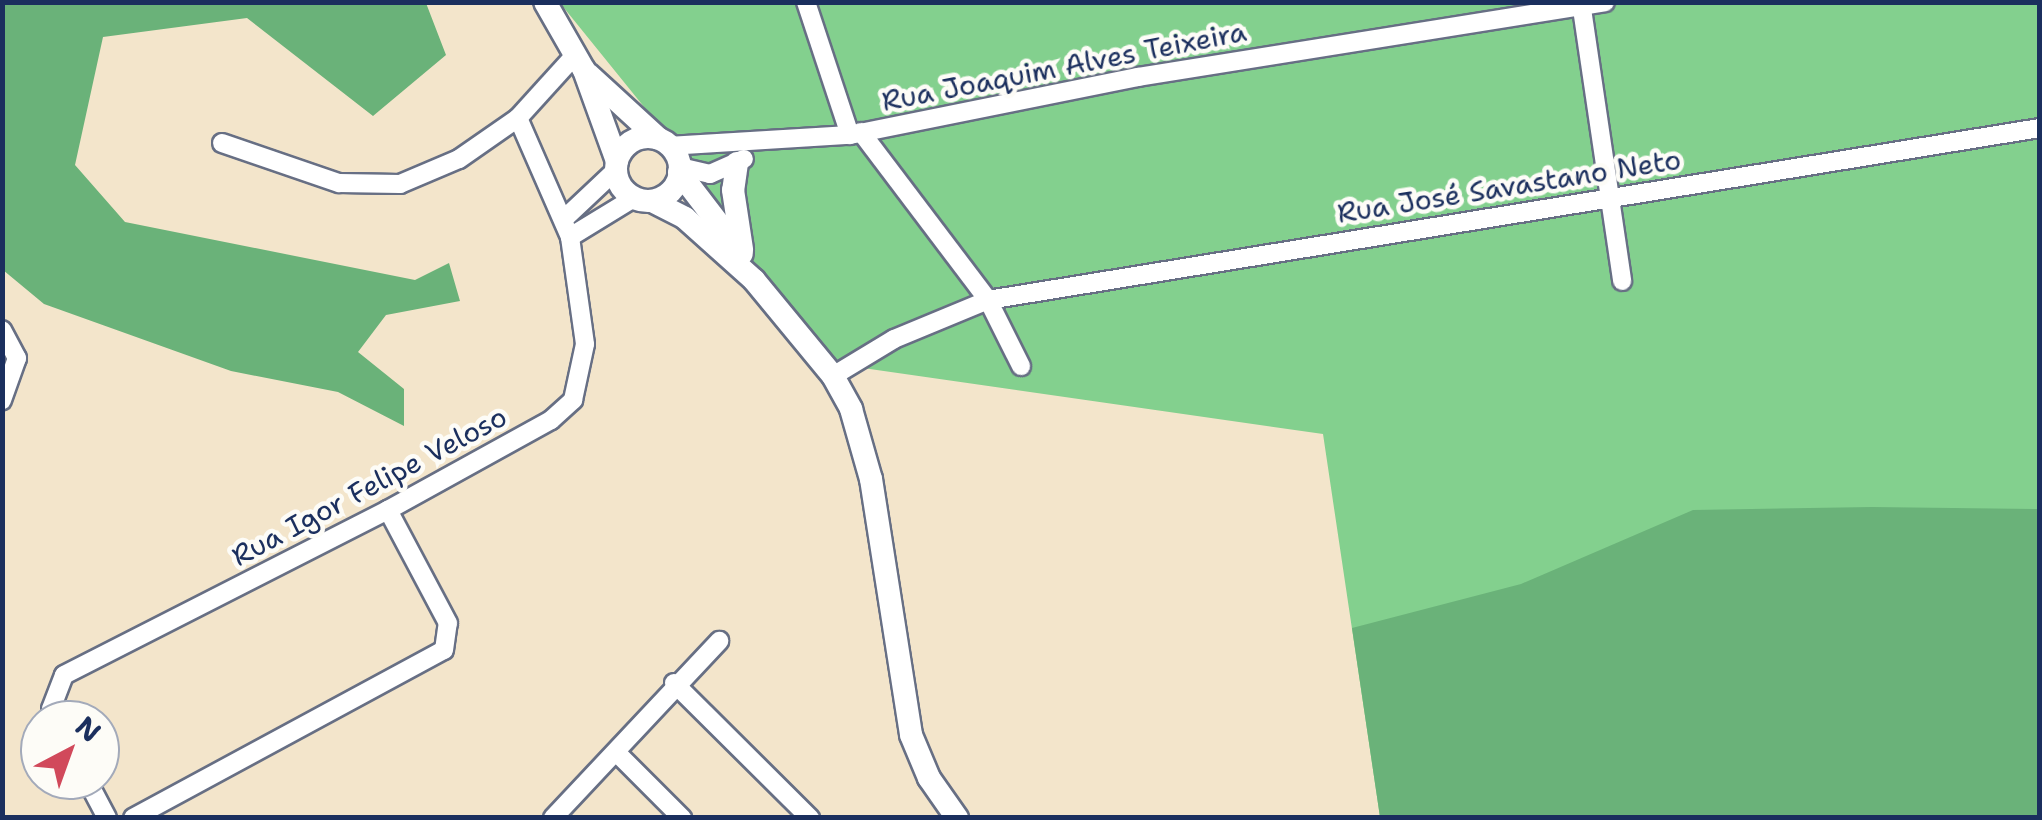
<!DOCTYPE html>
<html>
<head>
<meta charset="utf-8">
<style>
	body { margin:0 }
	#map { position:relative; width:2042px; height:820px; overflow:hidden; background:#f3e5cb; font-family:"Shantell Sans",sans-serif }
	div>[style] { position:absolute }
	.green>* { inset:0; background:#83d08e }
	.forest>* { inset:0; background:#6ab279 }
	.roads { filter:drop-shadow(2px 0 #676f84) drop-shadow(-2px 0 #676f84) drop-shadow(0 2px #676f84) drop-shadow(0 -2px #676f84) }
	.minor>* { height:18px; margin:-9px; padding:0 9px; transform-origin:9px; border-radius:9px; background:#fff }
	.tertiary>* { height:22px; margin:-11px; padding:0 11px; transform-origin:11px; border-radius:11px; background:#fff }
	.tertiary>.ring { margin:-11px; padding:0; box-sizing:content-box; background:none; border:22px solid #fff; border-radius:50% }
	span { translate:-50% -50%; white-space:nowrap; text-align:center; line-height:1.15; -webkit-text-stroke:9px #fdfcf7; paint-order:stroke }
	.street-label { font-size:28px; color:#1b2f5e }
	.frame { position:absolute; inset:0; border:5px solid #1b2f5e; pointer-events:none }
	.north { position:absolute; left:20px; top:700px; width:100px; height:100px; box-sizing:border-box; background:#fdfcf7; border:2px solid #a3aaba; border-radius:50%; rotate:41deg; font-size:28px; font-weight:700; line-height:40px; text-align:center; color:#1b2f5e }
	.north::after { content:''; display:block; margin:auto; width:35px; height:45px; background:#d1495b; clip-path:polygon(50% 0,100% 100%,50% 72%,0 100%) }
</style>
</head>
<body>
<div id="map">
	<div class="green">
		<div style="clip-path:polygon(560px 3px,2039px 3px,2039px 817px,1380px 817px,1323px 434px,835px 364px,739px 248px,653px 118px)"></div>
	</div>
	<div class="forest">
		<div style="clip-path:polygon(2px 3px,426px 3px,446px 55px,373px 116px,247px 18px,103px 37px,75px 165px,125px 222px,415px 280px,449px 263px,460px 301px,386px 315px,358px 352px,404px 389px,404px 426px,338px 392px,231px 371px,44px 304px,3px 270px)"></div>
		<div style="clip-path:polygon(1872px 507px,2039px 509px,2039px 817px,1380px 817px,1352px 628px,1521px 584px,1693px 510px)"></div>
	</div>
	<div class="roads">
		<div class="minor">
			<div style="left:806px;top:2px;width:140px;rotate:71.7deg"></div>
			<div style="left:1581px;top:2px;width:282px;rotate:81.6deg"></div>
			<div style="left:861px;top:132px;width:211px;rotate:52.9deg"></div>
			<div style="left:988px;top:300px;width:74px;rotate:63.4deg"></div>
			<div style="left:222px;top:143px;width:124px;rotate:18.9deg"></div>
			<div style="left:339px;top:183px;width:61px;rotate:0.9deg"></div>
			<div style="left:400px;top:184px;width:64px;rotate:-23deg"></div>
			<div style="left:459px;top:159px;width:72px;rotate:-34.8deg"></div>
			<div style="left:518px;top:118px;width:86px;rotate:-47.8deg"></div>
			<div style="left:668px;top:146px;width:182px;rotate:-3.5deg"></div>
			<div style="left:850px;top:135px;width:294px;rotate:-11.4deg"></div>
			<div style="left:1138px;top:77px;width:473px;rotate:-9.1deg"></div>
			<div style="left:680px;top:167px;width:31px;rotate:13deg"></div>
			<div style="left:710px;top:174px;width:37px;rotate:-24deg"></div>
			<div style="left:564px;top:219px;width:70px;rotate:-43.3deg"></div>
			<div style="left:570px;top:237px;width:75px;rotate:-31.4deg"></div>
			<div style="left:2px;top:330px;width:32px;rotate:62deg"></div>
			<div style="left:17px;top:358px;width:45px;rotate:109.7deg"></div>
			<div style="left:833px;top:376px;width:71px;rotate:-31.2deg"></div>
			<div style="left:894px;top:339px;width:102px;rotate:-22.5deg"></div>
			<div style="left:988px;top:300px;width:1066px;rotate:-9.29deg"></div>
			<div style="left:674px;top:683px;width:192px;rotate:44.8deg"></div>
			<div style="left:56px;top:720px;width:12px;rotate:-114deg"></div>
			<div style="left:51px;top:709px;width:36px;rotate:-69deg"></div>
			<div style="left:64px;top:675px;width:364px;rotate:-27deg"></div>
			<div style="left:388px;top:510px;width:186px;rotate:-28.9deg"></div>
			<div style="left:551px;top:420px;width:30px;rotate:-42deg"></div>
			<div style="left:573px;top:400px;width:57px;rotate:-77.9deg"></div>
			<div style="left:585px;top:344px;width:108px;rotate:-98deg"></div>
			<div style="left:570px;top:237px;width:130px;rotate:-113.6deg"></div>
			<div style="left:618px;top:754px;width:91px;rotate:45deg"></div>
			<div style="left:87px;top:780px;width:43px;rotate:62.2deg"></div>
			<div style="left:133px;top:818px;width:353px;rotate:-28.4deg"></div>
			<div style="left:444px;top:650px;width:27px;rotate:-82deg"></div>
			<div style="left:448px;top:623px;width:128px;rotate:-118deg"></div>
			<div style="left:553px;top:818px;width:243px;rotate:-46.8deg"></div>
		</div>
		<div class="tertiary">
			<div style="left:545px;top:2px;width:78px;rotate:60.2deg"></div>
			<div style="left:584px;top:70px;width:97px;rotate:70.1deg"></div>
			<div style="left:588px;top:74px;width:96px;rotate:42.5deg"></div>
			<div class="ring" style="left:616px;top:137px;width:42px;height:42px"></div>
			<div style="left:737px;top:163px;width:27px;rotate:98deg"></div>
			<div style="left:733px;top:190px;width:60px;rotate:81.3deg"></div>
			<div style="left:679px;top:172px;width:103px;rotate:52.5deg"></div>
			<div style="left:652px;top:201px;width:37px;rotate:27deg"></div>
			<div style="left:685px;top:218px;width:93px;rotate:41.9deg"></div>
			<div style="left:754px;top:280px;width:124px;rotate:50.5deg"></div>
			<div style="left:833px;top:376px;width:38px;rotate:61deg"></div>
			<div style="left:851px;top:409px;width:73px;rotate:74.1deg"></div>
			<div style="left:871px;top:479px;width:259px;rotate:81.1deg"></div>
			<div style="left:911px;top:735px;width:47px;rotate:67.3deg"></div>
			<div style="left:929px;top:778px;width:49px;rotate:55deg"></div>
		</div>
	</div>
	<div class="street-label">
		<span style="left:1064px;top:66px;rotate:-11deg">Rua Joaquim Alves Teixeira</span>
		<span style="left:1509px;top:186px;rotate:-9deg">Rua José Savastano Neto</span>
		<span style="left:369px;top:486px;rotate:-28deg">Rua Igor Felipe Veloso</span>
	</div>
	<div class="frame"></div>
	<div class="north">N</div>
</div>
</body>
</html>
